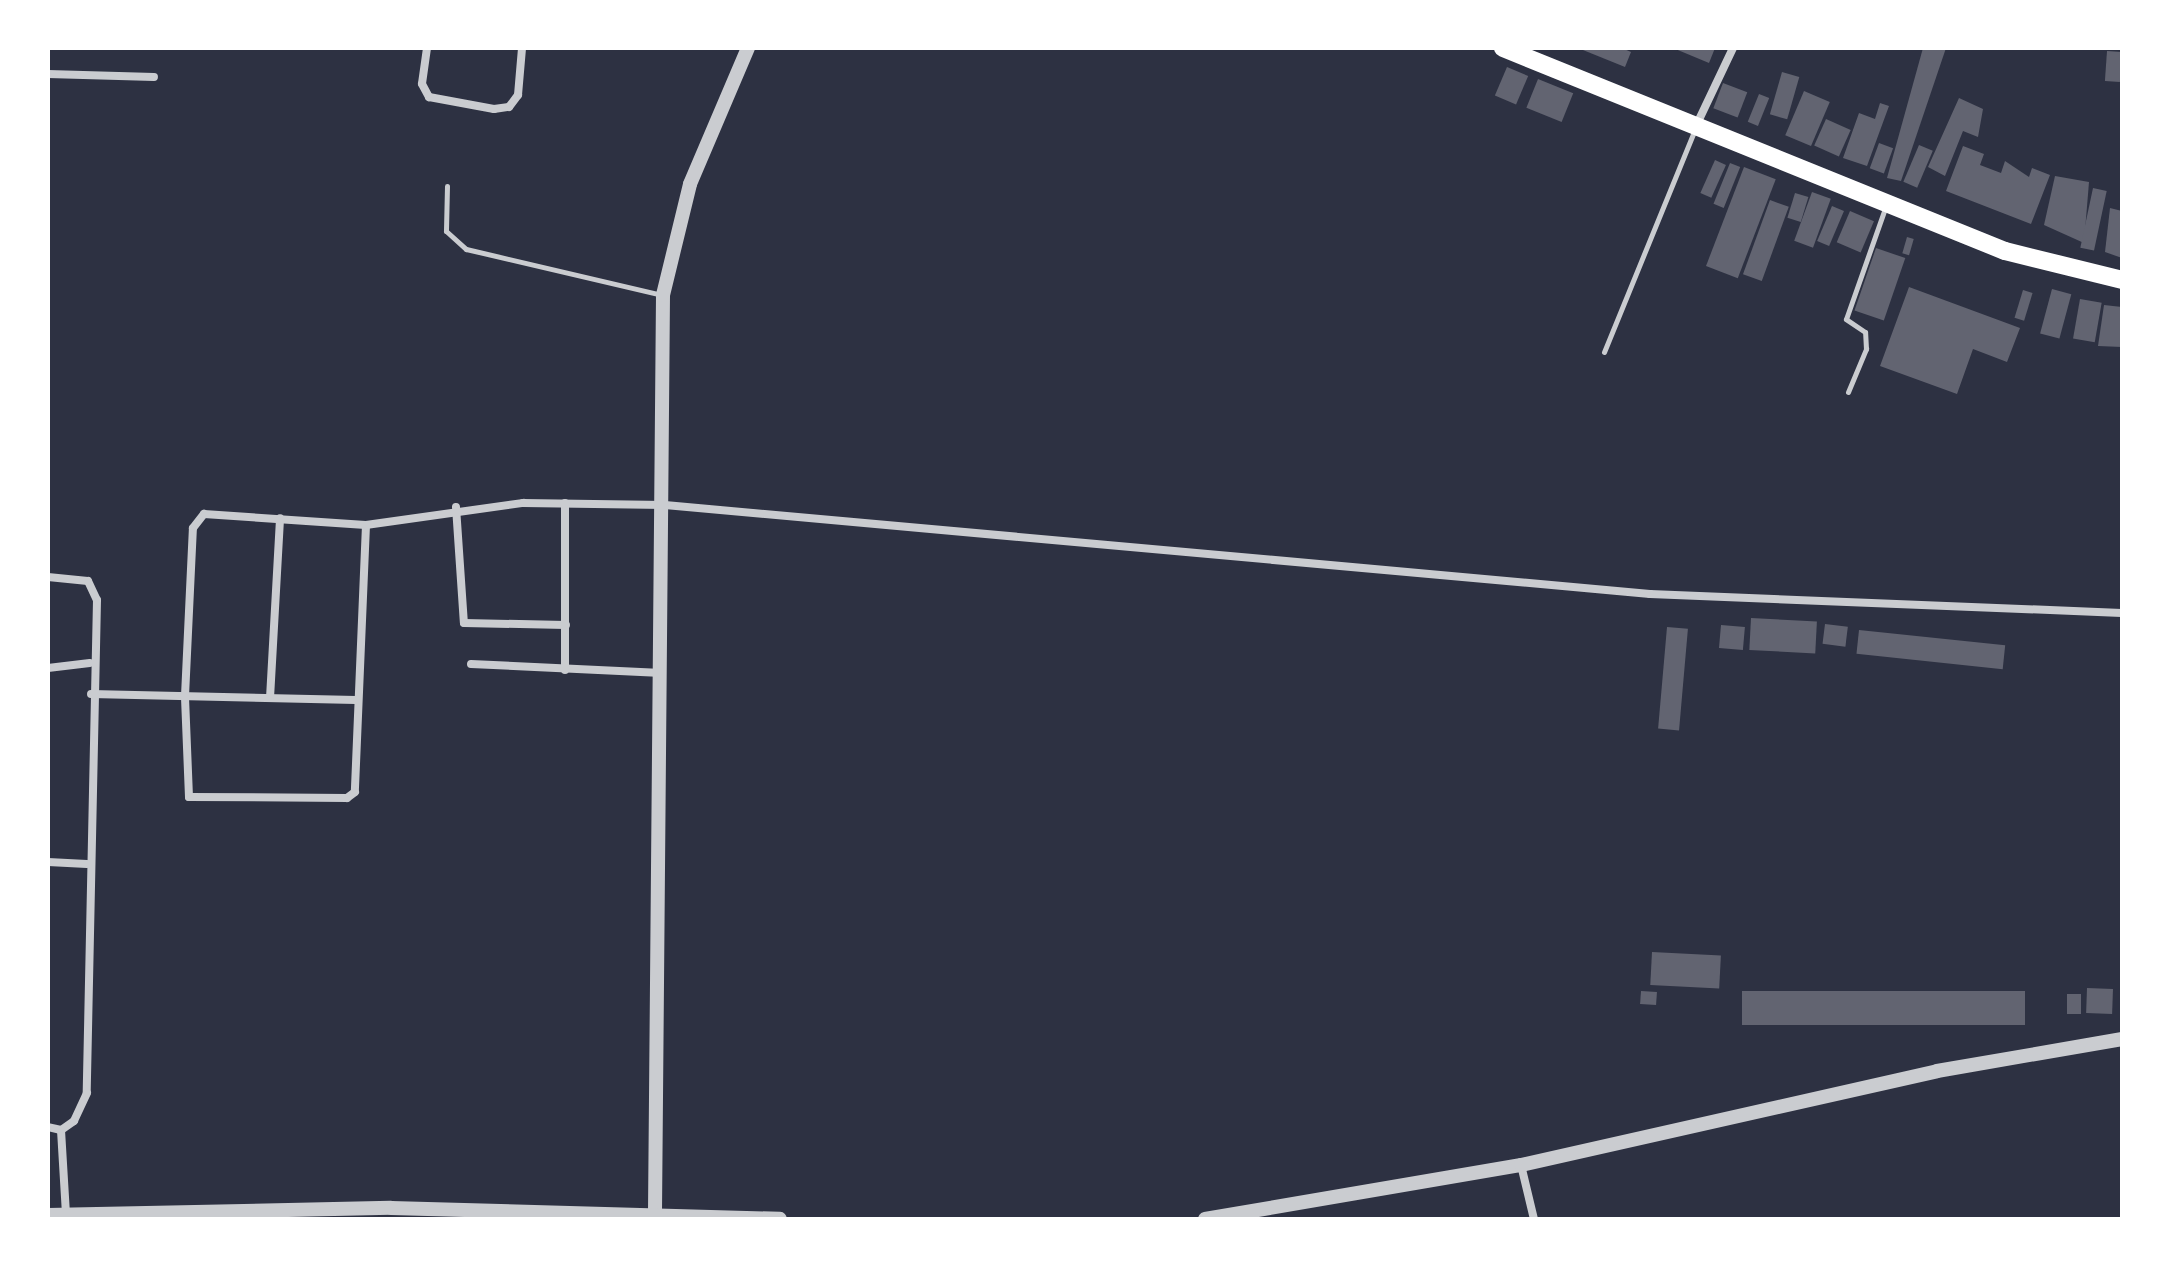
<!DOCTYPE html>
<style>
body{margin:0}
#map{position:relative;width:2170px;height:1267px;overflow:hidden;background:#2d3142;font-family:"PT Sans",sans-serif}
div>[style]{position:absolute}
.building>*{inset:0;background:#626471;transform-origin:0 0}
.service>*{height:5px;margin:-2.5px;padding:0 2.5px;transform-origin:2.5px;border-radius:2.5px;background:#caccd0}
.minor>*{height:8px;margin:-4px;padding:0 4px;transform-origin:4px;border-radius:4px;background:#caccd0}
.tertiary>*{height:14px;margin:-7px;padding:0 7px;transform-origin:7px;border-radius:7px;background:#caccd0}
.trunk>*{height:18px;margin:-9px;padding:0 9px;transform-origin:9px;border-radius:9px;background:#fff}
span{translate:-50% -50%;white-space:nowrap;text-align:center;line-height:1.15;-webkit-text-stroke:6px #fff;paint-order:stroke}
.frame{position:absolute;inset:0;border:50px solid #fff;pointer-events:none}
</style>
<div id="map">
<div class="building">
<i style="clip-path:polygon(1578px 48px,1622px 48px,1631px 52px,1625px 67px)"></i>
<i style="clip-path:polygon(1673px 48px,1715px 48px,1709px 63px)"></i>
<i style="clip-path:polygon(1923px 48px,1946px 48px,1901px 181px,1887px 178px)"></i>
<i style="left:2107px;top:51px;width:15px;height:30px;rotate:4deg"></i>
<i style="left:1507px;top:67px;width:23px;height:31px;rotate:23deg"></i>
<i style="left:1782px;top:72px;width:18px;height:44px;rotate:16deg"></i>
<i style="left:1538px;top:79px;width:38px;height:31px;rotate:22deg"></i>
<i style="left:1723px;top:83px;width:26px;height:27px;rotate:21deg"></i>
<i style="left:1804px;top:91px;width:28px;height:48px;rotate:23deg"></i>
<i style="left:1759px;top:94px;width:11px;height:30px;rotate:22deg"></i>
<i style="clip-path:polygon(1959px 98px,1983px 109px,1978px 137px,1963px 131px,1945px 176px,1928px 167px)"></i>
<i style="clip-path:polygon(1880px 103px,1889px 106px,1867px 166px,1843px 158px,1859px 113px,1875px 119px)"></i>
<i style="left:1826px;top:119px;width:27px;height:29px;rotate:24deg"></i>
<i style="left:1879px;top:143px;width:15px;height:27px;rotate:20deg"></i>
<i style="left:1919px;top:145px;width:15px;height:40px;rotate:23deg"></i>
<i style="clip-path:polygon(1963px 146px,1984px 154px,1980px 165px,2001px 173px,2005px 161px,2029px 177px,2032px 168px,2050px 175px,2031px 224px,1946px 191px)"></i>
<i style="left:1715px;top:160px;width:12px;height:36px;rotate:24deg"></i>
<i style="left:1730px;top:163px;width:11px;height:44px;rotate:22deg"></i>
<i style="left:1744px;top:167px;width:34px;height:106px;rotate:21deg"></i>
<i style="clip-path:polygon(2055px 176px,2089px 182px,2084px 243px,2044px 225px)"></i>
<i style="left:2093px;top:188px;width:14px;height:61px;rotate:12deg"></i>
<i style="left:1812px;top:192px;width:20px;height:52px;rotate:20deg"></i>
<i style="left:1795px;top:193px;width:14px;height:26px;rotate:17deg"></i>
<i style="left:1770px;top:200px;width:20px;height:79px;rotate:20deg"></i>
<i style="left:1832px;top:206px;width:13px;height:38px;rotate:23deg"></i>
<i style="clip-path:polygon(2110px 208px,2122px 211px,2122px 258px,2105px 252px)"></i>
<i style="left:1850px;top:211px;width:26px;height:34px;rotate:23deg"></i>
<i style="left:1907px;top:237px;width:7px;height:17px;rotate:16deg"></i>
<i style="left:1876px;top:248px;width:31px;height:66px;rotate:19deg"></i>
<i style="clip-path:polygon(1909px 287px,2020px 328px,2007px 362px,1973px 349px,1957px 394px,1880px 366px)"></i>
<i style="left:2052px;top:289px;width:20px;height:46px;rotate:15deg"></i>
<i style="left:2023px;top:290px;width:10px;height:29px;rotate:17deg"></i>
<i style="left:2080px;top:299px;width:22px;height:40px;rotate:10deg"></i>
<i style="clip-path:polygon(2104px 305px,2122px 307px,2122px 347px,2098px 346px)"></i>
<i style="left:1751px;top:618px;width:66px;height:32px;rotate:3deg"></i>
<i style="left:1825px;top:624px;width:23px;height:20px;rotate:7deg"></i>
<i style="left:1721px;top:625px;width:24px;height:23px;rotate:5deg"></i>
<i style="left:1667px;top:627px;width:21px;height:102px;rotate:5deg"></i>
<i style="left:1859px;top:630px;width:147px;height:24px;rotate:6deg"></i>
<i style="left:1652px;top:952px;width:69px;height:33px;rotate:3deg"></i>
<i style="left:2087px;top:988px;width:26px;height:25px;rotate:2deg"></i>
<i style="left:1641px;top:991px;width:16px;height:13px;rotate:4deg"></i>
<i style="left:2025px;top:991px;width:34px;height:283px;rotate:90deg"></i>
<i style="left:2067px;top:994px;width:14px;height:20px"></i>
</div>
<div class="service">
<i style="left:447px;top:186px;width:45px;rotate:91.3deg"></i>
<i style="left:446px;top:231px;width:27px;rotate:42deg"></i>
<i style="left:466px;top:249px;width:201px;rotate:13.2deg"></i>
<i style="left:1604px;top:352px;width:239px;rotate:-67.8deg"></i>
<i style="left:1848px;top:392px;width:47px;rotate:-67.3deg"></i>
<i style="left:1866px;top:349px;width:17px;rotate:-93deg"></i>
<i style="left:1865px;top:332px;width:23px;rotate:-146deg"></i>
<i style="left:1846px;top:319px;width:118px;rotate:-70.6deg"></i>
<i style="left:2122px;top:956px;width:35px;rotate:90deg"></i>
</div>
<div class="minor">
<i style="left:427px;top:48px;width:36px;rotate:98deg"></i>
<i style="left:422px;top:84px;width:15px;rotate:62deg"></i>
<i style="left:429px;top:97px;width:66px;rotate:10.5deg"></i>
<i style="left:494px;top:109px;width:15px;rotate:-8deg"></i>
<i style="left:509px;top:107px;width:15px;rotate:-53deg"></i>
<i style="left:518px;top:95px;width:47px;rotate:-85.1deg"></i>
<i style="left:48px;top:74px;width:106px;rotate:1.6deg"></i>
<i style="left:1696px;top:126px;width:86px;rotate:-64.6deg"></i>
<i style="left:565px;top:503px;width:167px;rotate:90deg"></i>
<i style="left:456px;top:507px;width:116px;rotate:86.1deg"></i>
<i style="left:464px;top:623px;width:102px;rotate:1.1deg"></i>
<i style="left:366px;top:525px;width:267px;rotate:92.4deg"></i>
<i style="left:355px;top:792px;width:10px;rotate:143deg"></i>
<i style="left:347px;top:798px;width:158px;rotate:-179.6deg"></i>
<i style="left:189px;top:797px;width:101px;rotate:-92.3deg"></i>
<i style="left:185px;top:696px;width:168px;rotate:-87.3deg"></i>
<i style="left:193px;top:528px;width:18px;rotate:-52deg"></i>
<i style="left:204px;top:514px;width:162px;rotate:3.9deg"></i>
<i style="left:366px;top:525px;width:159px;rotate:-8deg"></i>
<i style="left:523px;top:503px;width:142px;rotate:0.8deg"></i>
<i style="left:665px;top:505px;width:989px;rotate:5.16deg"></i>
<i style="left:1650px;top:594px;width:472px;rotate:2.3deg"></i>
<i style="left:48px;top:577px;width:40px;rotate:5.7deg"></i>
<i style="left:88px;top:581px;width:21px;rotate:65deg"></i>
<i style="left:97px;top:600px;width:493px;rotate:91.2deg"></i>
<i style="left:87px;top:1093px;width:31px;rotate:115deg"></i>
<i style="left:74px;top:1121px;width:16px;rotate:145deg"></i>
<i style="left:61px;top:1130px;width:13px;rotate:-167deg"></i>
<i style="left:471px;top:664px;width:191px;rotate:2.7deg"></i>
<i style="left:48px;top:668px;width:42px;rotate:-6.8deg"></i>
<i style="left:91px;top:694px;width:265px;rotate:1.3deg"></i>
<i style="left:270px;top:698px;width:180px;rotate:-86.8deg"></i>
<i style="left:48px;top:862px;width:39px;rotate:3deg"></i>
<i style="left:61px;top:1130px;width:85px;rotate:86.6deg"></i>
<i style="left:1521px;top:1165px;width:56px;rotate:76.5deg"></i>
</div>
<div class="tertiary">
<i style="left:655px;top:1212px;width:917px;rotate:-89.5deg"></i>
<i style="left:663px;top:295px;width:114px;rotate:-76.3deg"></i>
<i style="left:690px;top:184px;width:148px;rotate:-66.9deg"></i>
<i style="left:48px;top:1215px;width:343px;rotate:-1.2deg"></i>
<i style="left:391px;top:1208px;width:389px;rotate:1.6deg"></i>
<i style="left:1205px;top:1219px;width:321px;rotate:-9.7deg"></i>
<i style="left:1521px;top:1165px;width:426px;rotate:-12.7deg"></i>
<i style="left:1937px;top:1071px;width:188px;rotate:-9.8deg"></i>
</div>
<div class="trunk">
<i style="left:1503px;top:48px;width:541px;rotate:22.02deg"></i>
<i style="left:2005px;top:251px;width:121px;rotate:13.9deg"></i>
</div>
<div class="frame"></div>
</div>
